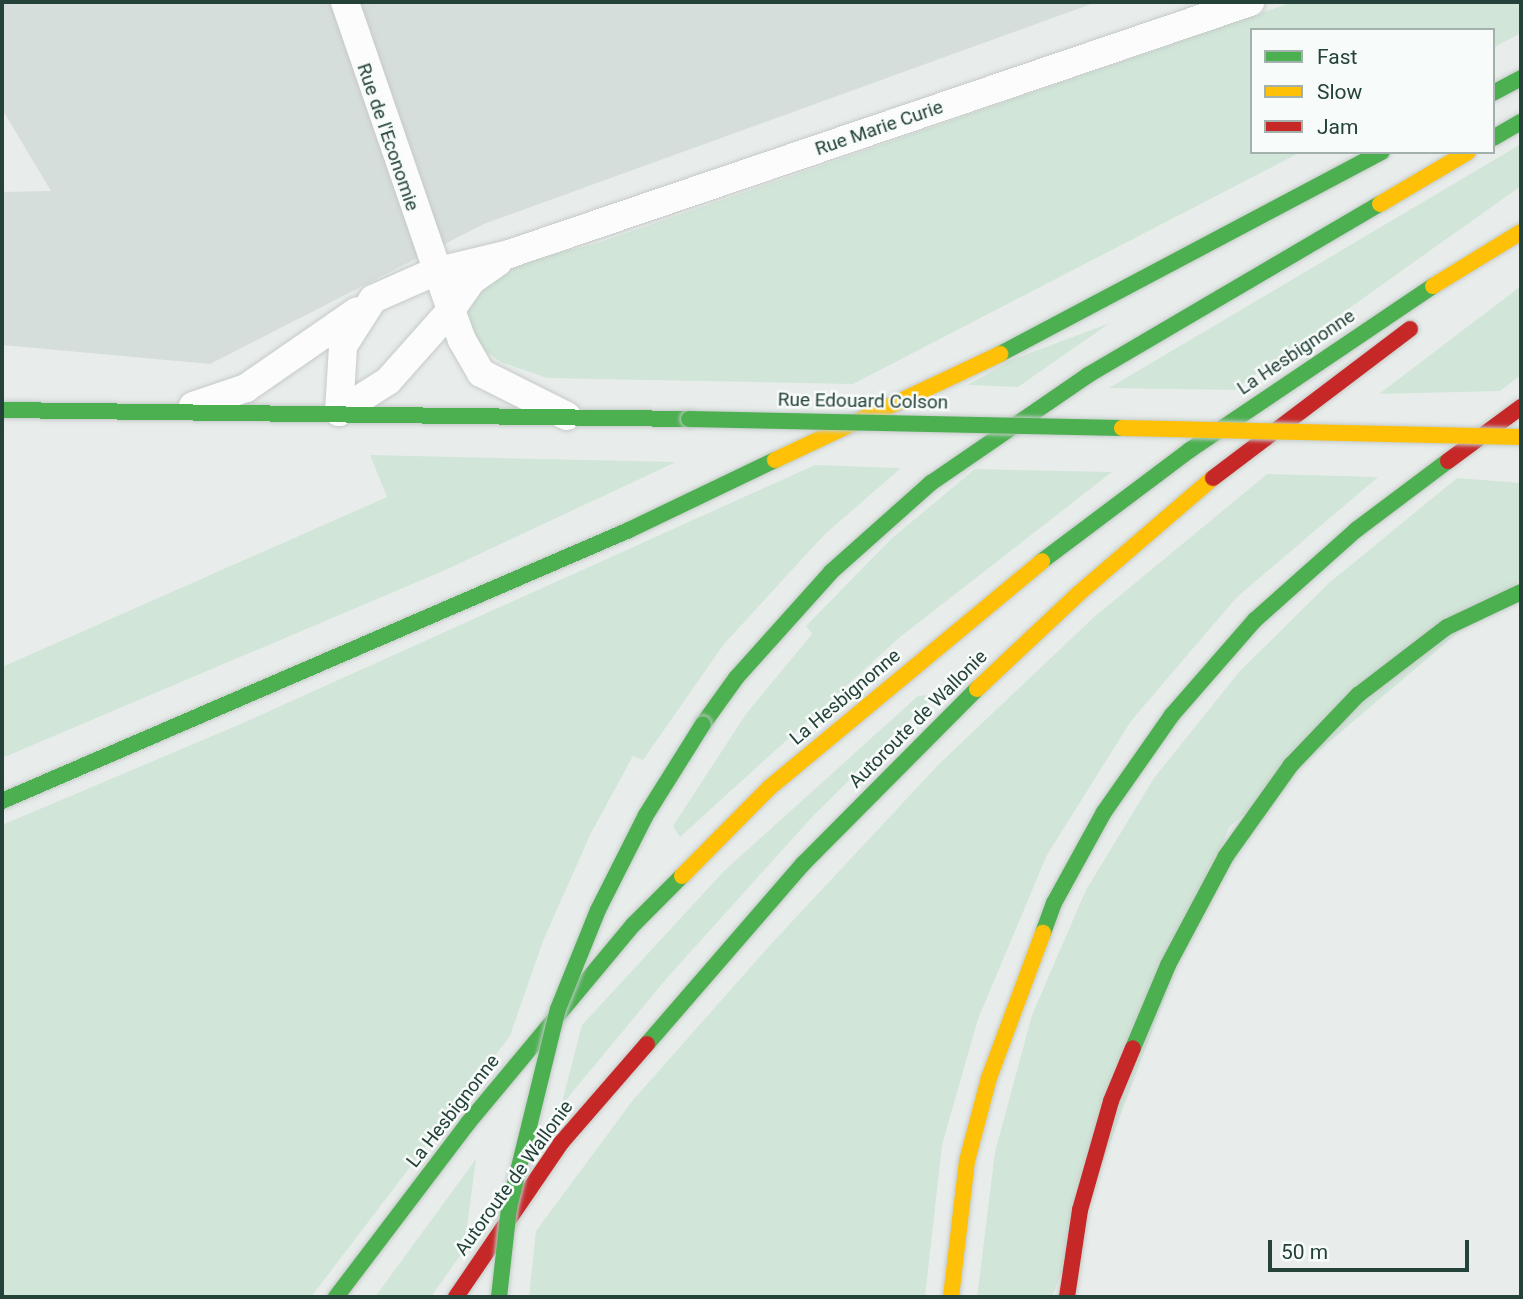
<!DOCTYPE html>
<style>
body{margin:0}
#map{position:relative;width:1523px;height:1299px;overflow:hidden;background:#e8edeb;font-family:Roboto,sans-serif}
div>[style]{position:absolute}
.built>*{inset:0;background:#d6dedb}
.green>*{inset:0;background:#d1e6d8}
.roads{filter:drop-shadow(0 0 2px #c5cac8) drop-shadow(0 0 2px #c5cac8)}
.street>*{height:28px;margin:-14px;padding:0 14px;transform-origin:14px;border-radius:14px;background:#fcfcfc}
.fast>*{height:16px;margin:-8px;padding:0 8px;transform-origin:8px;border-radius:8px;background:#4caf50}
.slow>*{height:16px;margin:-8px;padding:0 8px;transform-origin:8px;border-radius:8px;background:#ffc107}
.jam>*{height:16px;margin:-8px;padding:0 8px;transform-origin:8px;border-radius:8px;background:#c62828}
.bridges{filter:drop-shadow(0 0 2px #c3ccc9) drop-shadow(0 0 2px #c3ccc9)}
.fast-bridge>*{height:16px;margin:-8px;padding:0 8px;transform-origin:8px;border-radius:8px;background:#4caf50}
.slow-bridge>*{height:16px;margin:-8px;padding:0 8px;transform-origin:8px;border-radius:8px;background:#ffc107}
span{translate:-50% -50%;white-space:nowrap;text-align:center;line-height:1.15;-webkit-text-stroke:5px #f7fbf9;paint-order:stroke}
.street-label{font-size:19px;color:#24423a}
.frame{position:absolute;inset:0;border:4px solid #24423a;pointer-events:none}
.legend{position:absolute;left:1250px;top:28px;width:245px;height:126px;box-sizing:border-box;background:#f7fbf9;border:2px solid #a3b1ad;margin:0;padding:9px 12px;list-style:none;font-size:21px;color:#24423a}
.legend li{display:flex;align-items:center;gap:14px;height:35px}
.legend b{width:35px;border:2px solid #a3b1ad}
.scale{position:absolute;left:1268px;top:1240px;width:201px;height:32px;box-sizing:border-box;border:4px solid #24423a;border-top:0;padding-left:9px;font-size:21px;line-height:24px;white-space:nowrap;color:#24423a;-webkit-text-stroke:5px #f7fbf9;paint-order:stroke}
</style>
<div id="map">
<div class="built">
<i style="clip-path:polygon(2px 2px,1097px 2px,484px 224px,210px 364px,2px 345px,2px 192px,51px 191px,2px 109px)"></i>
</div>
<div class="green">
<i style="clip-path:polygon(1293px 2px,1521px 2px,1521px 33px,1493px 48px,1493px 30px,1252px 30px,1252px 152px,1301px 152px,853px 384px,547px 378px,501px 362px,479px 347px,468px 324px,467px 299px,499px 268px,598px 243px)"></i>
<i style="clip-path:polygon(1521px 144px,1521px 186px,1234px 390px,1109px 388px)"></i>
<i style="clip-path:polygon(1521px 286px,1521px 375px,1500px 391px,1379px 394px)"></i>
<i style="clip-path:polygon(1110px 323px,1018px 387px,968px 385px,1011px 360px)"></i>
<i style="clip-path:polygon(370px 455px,676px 462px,443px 571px,2px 758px,2px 667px,387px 497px)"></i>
<i style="clip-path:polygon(815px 465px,901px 468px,824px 535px,724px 644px,643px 760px,633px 756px,591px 833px,543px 941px,510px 1036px,311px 1297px,2px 1297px,2px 825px,243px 723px)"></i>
<i style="clip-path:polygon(975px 469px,1112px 472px,900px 637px,680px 837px,673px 826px,746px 714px,812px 634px,806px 626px,892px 538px)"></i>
<i style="clip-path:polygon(1267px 474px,1378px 477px,1237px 597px,1131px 721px,1047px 855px,978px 1019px,942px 1145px,925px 1297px,529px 1297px,536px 1231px,633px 1100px,772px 943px,940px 763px,1093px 618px)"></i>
<i style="clip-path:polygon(1457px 478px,1521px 483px,1521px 579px,1229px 827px,1052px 1297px,977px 1297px,995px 1152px,1032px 1015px,1086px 890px,1154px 778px,1239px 672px,1329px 583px)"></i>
<i style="clip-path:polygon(936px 694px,813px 816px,667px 978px,561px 1106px,582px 1025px,725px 870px,918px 696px)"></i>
<i style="clip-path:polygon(476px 1159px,464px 1250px,431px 1297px,375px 1297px)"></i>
</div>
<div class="roads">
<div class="street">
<i style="left:498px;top:262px;width:32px;rotate:145deg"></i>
<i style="left:472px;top:280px;width:37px;rotate:125deg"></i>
<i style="left:451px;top:310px;width:32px;rotate:70deg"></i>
<i style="left:462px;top:340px;width:38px;rotate:60deg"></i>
<i style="left:481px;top:373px;width:96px;rotate:26.6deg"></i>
<i style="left:193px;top:406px;width:56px;rotate:-18.8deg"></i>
<i style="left:246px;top:388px;width:135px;rotate:-34.7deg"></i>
<i style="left:339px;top:412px;width:66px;rotate:-86.5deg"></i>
<i style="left:343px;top:346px;width:56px;rotate:-57.4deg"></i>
<i style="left:373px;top:299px;width:67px;rotate:-23.9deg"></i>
<i style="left:434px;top:272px;width:77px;rotate:-13.5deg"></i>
<i style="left:509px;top:254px;width:783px;rotate:-18.78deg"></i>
<i style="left:339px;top:412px;width:58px;rotate:-32.3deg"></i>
<i style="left:388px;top:381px;width:95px;rotate:-48.4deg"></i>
<i style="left:451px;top:310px;width:326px;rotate:-109deg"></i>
</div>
<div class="fast">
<i style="left:1493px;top:93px;width:32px;rotate:-28deg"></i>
<i style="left:1493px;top:138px;width:32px;rotate:-30deg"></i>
<i style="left:1000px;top:354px;width:432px;rotate:-27.9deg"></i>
<i style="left:2px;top:410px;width:687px;rotate:0.75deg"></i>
<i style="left:1042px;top:561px;width:185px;rotate:-36.9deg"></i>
<i style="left:1190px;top:450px;width:293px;rotate:-34deg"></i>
<i style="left:703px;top:724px;width:57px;rotate:-54.3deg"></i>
<i style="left:736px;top:678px;width:142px;rotate:-48.1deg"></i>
<i style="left:831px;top:572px;width:134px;rotate:-41.7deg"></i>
<i style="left:931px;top:483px;width:191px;rotate:-34.5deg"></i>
<i style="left:1088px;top:375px;width:338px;rotate:-30.4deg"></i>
<i style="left:2px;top:801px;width:683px;rotate:-23.37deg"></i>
<i style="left:629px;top:530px;width:162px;rotate:-25.6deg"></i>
<i style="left:1043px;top:933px;width:32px;rotate:-70deg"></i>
<i style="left:1054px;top:903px;width:104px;rotate:-61.2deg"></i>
<i style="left:1104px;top:812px;width:118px;rotate:-55deg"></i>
<i style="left:1172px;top:715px;width:126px;rotate:-48.9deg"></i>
<i style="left:1255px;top:620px;width:135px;rotate:-41.7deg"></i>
<i style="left:1356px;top:530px;width:115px;rotate:-36.9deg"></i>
<i style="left:647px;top:1044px;width:238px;rotate:-49.1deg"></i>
<i style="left:803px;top:864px;width:247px;rotate:-45.2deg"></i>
<i style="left:1133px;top:1048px;width:90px;rotate:-67.1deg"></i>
<i style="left:1168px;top:965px;width:123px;rotate:-62deg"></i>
<i style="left:1226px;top:856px;width:112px;rotate:-54.5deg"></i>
<i style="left:1291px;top:765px;width:97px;rotate:-46.3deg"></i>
<i style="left:1358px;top:695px;width:112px;rotate:-37.4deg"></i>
<i style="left:1447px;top:627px;width:82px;rotate:-25.3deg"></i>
<i style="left:336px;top:1297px;width:218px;rotate:-52.8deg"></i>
<i style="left:468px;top:1123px;width:258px;rotate:-50.2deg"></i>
<i style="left:633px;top:925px;width:69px;rotate:-45deg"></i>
</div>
<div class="slow">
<i style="left:1380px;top:204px;width:102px;rotate:-30.6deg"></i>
<i style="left:1433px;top:286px;width:103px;rotate:-31.5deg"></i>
<i style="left:775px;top:460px;width:249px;rotate:-25.2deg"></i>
<i style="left:977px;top:689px;width:139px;rotate:-43.2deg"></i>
<i style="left:1078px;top:594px;width:178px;rotate:-40.7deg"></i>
<i style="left:682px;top:876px;width:124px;rotate:-45.3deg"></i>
<i style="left:769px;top:788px;width:355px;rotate:-39.7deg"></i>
<i style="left:951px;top:1297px;width:137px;rotate:-83.3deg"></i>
<i style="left:967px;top:1161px;width:86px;rotate:-75.2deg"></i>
<i style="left:989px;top:1078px;width:155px;rotate:-69.6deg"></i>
</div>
<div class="jam">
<i style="left:1448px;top:461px;width:91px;rotate:-36.5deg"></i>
<i style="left:1213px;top:478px;width:247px;rotate:-37.1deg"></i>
<i style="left:456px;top:1297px;width:186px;rotate:-55.7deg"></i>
<i style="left:561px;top:1143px;width:131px;rotate:-49deg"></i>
<i style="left:1067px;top:1297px;width:88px;rotate:-81.5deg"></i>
<i style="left:1080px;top:1210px;width:113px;rotate:-74.1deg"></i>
<i style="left:1111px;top:1101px;width:57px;rotate:-67.5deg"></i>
</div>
</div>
<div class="bridges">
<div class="fast-bridge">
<i style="left:689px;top:419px;width:433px;rotate:1.2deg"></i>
<i style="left:499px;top:1297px;width:90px;rotate:-83.6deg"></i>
<i style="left:509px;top:1208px;width:205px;rotate:-76.2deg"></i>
<i style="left:558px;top:1009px;width:107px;rotate:-68deg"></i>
<i style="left:598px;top:910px;width:106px;rotate:-63.2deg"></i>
<i style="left:646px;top:815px;width:107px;rotate:-57.9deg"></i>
</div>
<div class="slow-bridge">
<i style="left:1122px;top:428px;width:399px;rotate:1.3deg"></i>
</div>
</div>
<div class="street-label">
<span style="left:879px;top:128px;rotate:-19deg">Rue Marie Curie</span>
<span style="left:388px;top:137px;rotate:71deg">Rue de l'Economie</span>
<span style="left:1296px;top:352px;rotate:-34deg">La Hesbignonne</span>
<span style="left:863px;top:401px;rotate:1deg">Rue Edouard Colson</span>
<span style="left:845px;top:697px;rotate:-40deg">La Hesbignonne</span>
<span style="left:918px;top:719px;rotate:-45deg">Autoroute de Wallonie</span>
<span style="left:453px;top:1111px;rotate:-52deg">La Hesbignonne</span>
<span style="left:514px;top:1178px;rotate:-54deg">Autoroute de Wallonie</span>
</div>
<div class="frame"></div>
<ul class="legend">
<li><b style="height:9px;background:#4caf50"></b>Fast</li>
<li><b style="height:9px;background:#ffc107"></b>Slow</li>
<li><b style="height:9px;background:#c62828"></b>Jam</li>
</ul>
<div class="scale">50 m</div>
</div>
